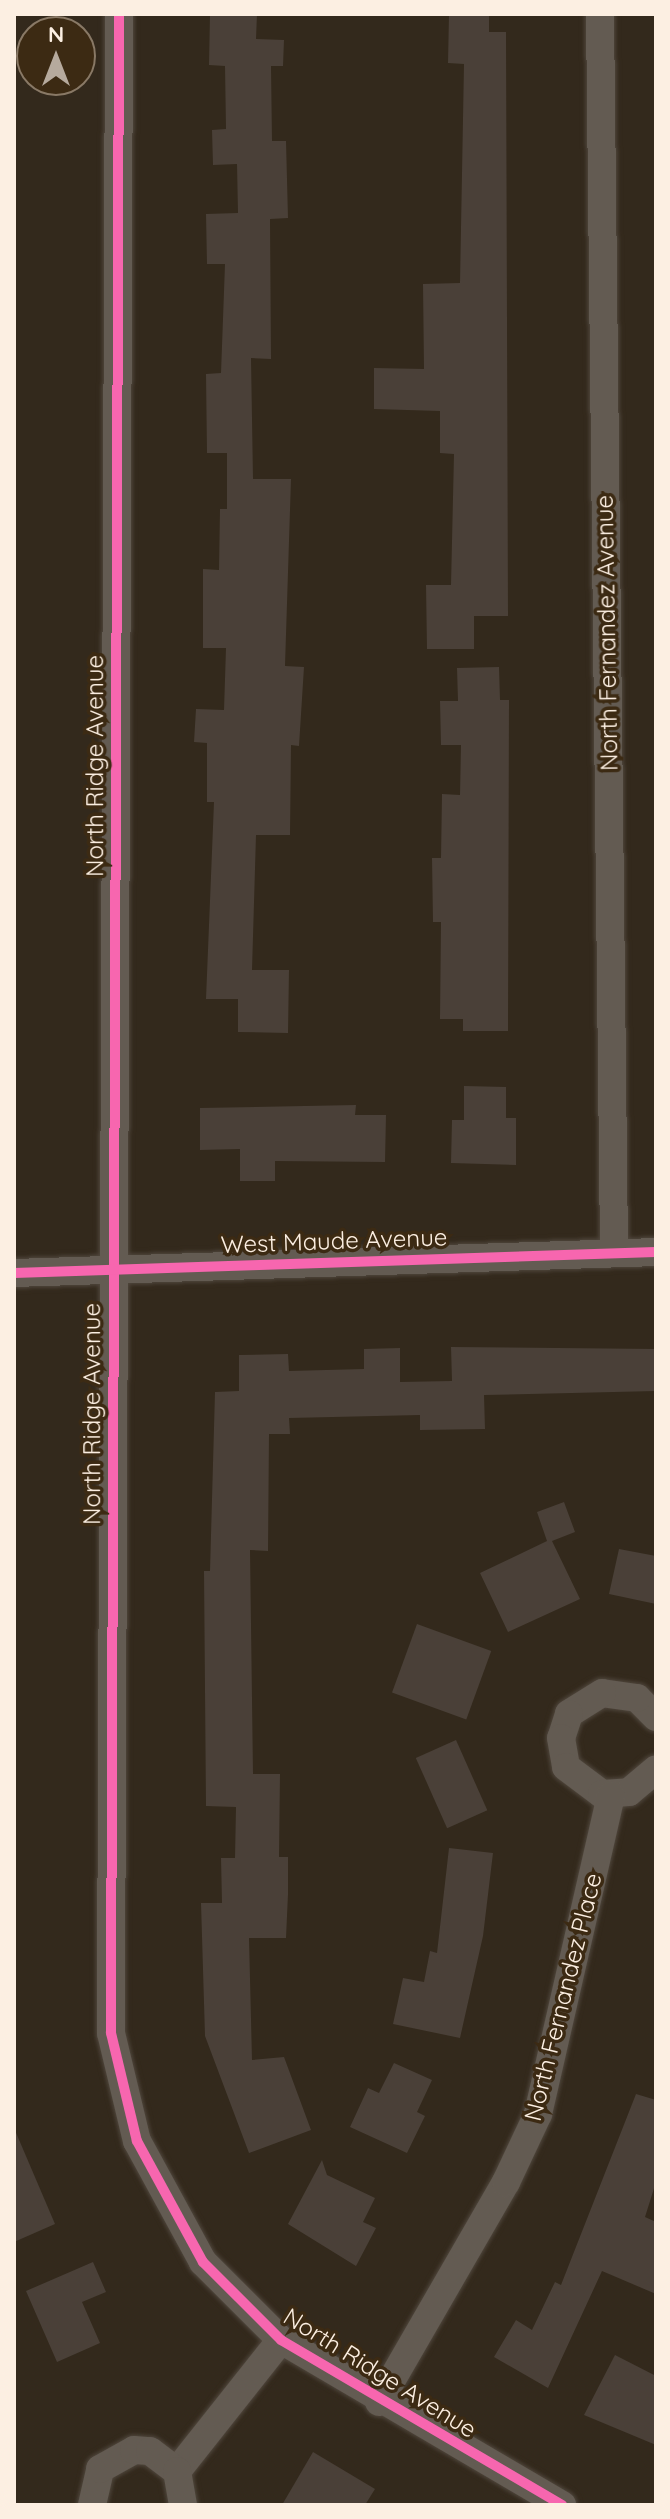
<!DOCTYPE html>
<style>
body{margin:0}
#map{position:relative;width:670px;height:2519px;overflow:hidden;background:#33291c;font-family:Quicksand,sans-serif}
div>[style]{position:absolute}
.building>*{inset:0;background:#4a4038;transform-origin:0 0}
.roads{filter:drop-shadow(0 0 2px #4f463c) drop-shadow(0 0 2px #4f463c)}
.street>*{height:28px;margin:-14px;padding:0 14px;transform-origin:14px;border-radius:14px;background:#635b52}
.cycleway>*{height:10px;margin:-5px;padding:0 5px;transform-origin:5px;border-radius:5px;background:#f766af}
span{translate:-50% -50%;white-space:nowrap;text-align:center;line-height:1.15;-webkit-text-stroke:7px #3c2a13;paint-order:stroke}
.street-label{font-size:24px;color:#fcefe2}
.frame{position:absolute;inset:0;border:16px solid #fcefe2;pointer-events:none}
.north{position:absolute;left:16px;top:16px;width:80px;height:80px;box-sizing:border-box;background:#3c2a13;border:2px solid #897966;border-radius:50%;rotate:0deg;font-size:22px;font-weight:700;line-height:32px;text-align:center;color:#fcefe2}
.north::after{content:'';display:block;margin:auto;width:28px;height:36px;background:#b6aa9d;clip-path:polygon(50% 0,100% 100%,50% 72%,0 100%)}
</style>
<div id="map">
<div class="building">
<i style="clip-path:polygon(210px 14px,257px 14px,256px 39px,284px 40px,283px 66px,271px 66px,272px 141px,286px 141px,288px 218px,270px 219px,271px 359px,251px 358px,253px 479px,291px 479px,285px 666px,304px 667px,299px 746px,291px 745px,290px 835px,256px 835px,252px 970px,289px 970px,288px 1033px,238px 1032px,238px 999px,206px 999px,214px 802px,207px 802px,207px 743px,194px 742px,196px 709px,224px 710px,226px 648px,203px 648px,203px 569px,219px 570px,220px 509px,227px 509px,227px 453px,207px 453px,206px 374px,221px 373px,225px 264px,207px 264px,206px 214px,238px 213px,237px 164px,213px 165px,212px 130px,226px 129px,225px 66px,209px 65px)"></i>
<i style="clip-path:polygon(449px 14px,489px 14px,489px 32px,506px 32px,508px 616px,474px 616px,474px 649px,427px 649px,426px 585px,451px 585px,454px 454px,440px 453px,440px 411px,374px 409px,374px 368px,424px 369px,423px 284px,460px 283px,464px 64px,448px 63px)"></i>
<i style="clip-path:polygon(499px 667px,500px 700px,509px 700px,508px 1031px,463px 1031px,463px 1019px,440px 1019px,441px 922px,433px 922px,432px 858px,441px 858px,442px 794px,460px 795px,461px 745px,441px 745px,440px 701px,458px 701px,457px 668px)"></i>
<i style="clip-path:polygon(464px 1086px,506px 1087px,506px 1118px,516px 1118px,516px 1165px,451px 1163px,452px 1120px,464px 1120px)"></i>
<i style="clip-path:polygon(356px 1105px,355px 1115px,386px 1115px,385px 1162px,275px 1161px,275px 1181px,240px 1181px,240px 1149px,200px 1150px,200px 1108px)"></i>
<i style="clip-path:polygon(451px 1347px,656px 1349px,656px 1391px,484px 1395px,485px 1429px,420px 1430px,420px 1415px,289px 1418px,290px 1434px,269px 1434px,268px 1551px,250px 1550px,253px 1774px,280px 1774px,279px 1857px,288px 1857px,288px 1894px,286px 1938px,249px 1938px,252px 2060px,284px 2057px,311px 2130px,249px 2153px,205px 2036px,201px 1903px,222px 1903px,221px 1858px,235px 1858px,236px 1807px,206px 1806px,204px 1571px,210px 1571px,215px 1392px,239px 1391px,239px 1355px,288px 1354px,289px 1371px,364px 1369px,364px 1349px,400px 1348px,400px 1382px,452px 1381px)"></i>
<i style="clip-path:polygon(564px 1502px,575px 1532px,552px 1541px,580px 1599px,508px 1632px,480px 1573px,547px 1541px,537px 1512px)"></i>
<i style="clip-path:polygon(619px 1549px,656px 1556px,656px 1604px,609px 1594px)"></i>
<i style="left:417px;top:1624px;width:79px;height:73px;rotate:20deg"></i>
<i style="left:456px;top:1740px;width:77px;height:44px;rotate:66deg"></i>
<i style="clip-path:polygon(449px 1848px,493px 1853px,483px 1936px,460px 2038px,393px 2024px,403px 1978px,424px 1982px,430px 1951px,437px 1953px)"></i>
<i style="clip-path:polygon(394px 2063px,432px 2080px,417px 2112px,425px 2116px,407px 2153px,350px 2127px,368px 2088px,379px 2093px)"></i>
<i style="clip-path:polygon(636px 2094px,656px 2100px,656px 2182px,645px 2217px,656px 2222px,656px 2294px,602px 2271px,548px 2388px,494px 2357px,516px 2320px,532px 2330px,555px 2282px,561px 2285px)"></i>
<i style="clip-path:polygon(14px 2128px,55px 2224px,14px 2242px)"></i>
<i style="clip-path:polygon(322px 2160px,327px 2175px,375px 2198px,363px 2222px,376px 2228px,356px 2266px,288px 2224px)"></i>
<i style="clip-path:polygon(93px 2262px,106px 2292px,82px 2302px,100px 2343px,57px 2362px,26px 2291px)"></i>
<i style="clip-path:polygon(615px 2355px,656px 2376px,656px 2445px,584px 2415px)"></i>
<i style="clip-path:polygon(313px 2452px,375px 2489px,365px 2505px,282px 2505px)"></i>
</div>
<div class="roads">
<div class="street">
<i style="left:119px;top:14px;width:2019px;rotate:90.23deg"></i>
<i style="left:111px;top:2033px;width:111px;rotate:76.5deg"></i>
<i style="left:137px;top:2141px;width:138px;rotate:61.4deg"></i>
<i style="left:203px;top:2262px;width:110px;rotate:45deg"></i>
<i style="left:281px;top:2340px;width:326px;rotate:30.4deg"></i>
<i style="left:600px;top:14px;width:1238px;rotate:89.35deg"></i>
<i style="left:14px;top:1273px;width:642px;rotate:-1.87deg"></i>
<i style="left:656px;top:1717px;width:27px;rotate:-135deg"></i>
<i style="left:637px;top:1698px;width:35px;rotate:-172deg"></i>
<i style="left:602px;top:1693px;width:39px;rotate:148deg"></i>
<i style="left:569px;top:1714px;width:25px;rotate:108deg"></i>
<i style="left:561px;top:1738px;width:29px;rotate:80deg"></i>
<i style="left:566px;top:1767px;width:45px;rotate:36.9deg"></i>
<i style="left:602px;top:1794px;width:27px;rotate:-4deg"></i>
<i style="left:629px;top:1792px;width:35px;rotate:-40deg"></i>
<i style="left:379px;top:2402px;width:254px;rotate:-60deg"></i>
<i style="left:506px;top:2182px;width:75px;rotate:-64.8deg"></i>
<i style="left:538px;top:2114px;width:327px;rotate:-77.1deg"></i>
<i style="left:177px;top:2471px;width:167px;rotate:-51.6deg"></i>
<i style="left:92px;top:2505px;width:37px;rotate:-77deg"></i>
<i style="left:100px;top:2469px;width:39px;rotate:-29deg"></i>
<i style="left:134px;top:2450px;width:16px;rotate:4deg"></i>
<i style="left:150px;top:2451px;width:34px;rotate:37deg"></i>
<i style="left:177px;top:2471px;width:35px;rotate:80deg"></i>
</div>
</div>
<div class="cycleway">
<i style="left:119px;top:14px;width:2019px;rotate:90.23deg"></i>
<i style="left:111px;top:2033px;width:111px;rotate:76.5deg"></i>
<i style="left:137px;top:2141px;width:138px;rotate:61.4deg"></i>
<i style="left:203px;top:2262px;width:110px;rotate:45deg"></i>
<i style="left:281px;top:2340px;width:326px;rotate:30.4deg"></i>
<i style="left:14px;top:1273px;width:642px;rotate:-1.87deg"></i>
</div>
<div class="street-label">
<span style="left:607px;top:633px;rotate:-91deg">North Fernandez Avenue</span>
<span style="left:95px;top:766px;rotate:-90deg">North Ridge Avenue</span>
<span style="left:334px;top:1241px;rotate:-2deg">West Maude Avenue</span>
<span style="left:92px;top:1414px;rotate:-90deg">North Ridge Avenue</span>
<span style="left:563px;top:1997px;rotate:-76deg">North Fernandez Place</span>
<span style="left:380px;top:2373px;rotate:32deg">North Ridge Avenue</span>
</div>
<div class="frame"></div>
<div class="north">N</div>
</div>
